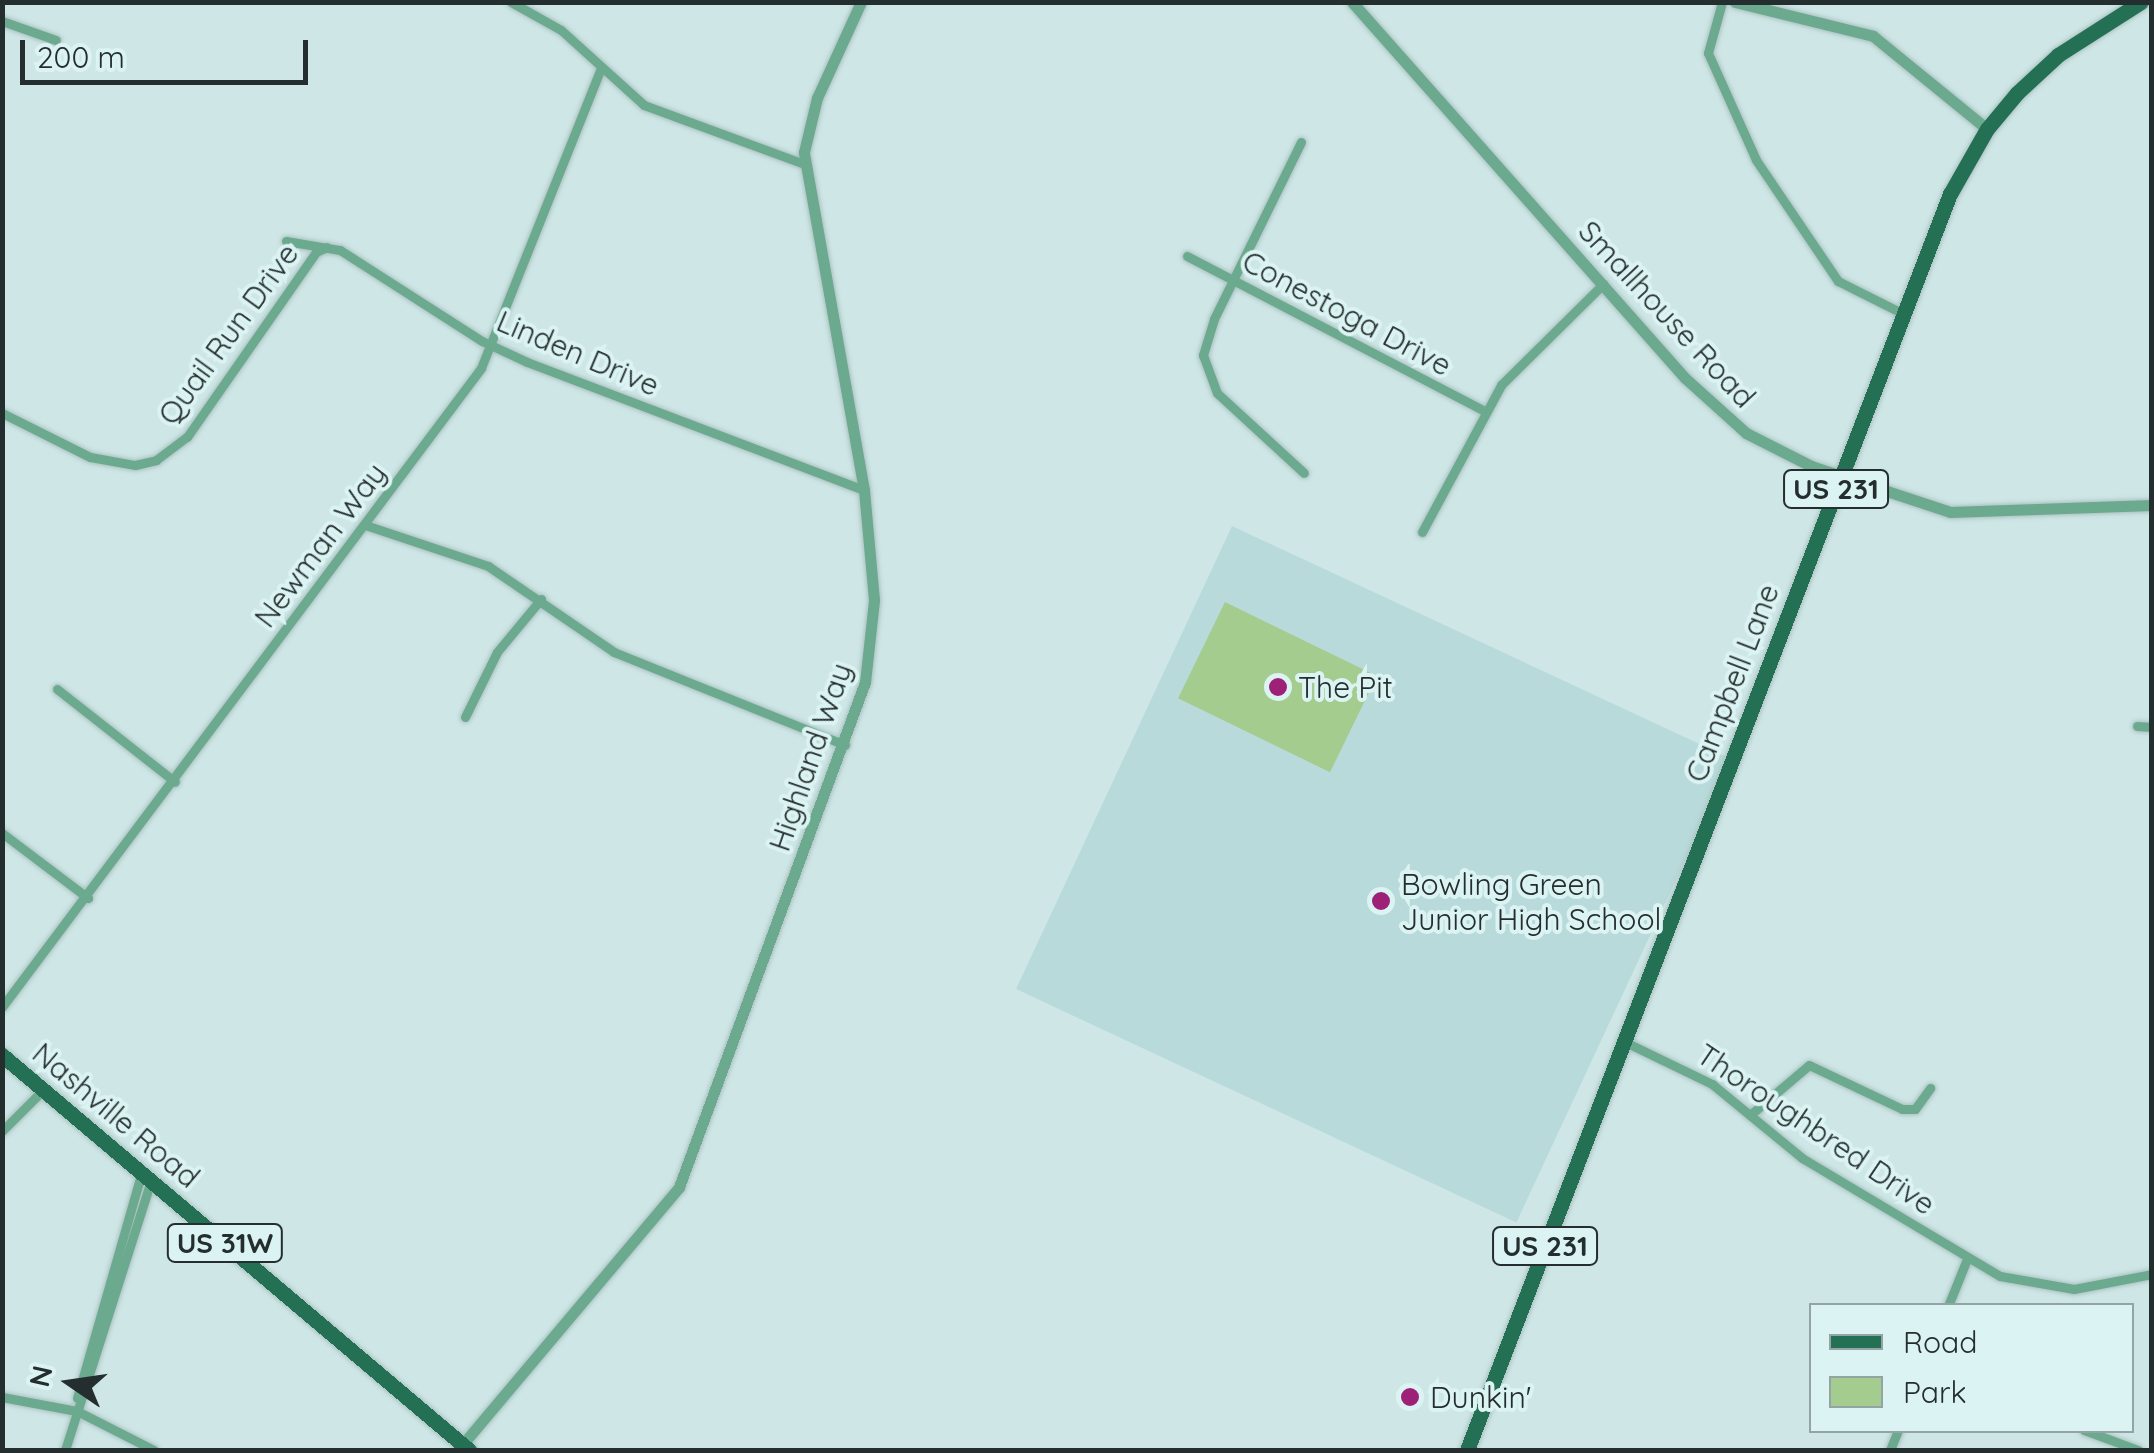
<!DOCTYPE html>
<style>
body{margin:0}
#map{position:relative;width:2154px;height:1453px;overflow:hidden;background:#cee7e6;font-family:Quicksand,sans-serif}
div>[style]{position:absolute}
.built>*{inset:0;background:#b9dada;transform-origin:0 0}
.green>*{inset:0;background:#a3cc8e;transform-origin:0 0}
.roads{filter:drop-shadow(0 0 2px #acc2c1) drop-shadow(0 0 2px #acc2c1)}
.minor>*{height:9px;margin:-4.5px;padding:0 4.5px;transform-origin:4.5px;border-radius:4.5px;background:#6baa8f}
.tertiary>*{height:11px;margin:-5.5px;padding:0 5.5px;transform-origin:5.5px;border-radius:5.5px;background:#6baa8f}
.primary>*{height:15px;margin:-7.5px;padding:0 7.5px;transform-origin:7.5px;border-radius:7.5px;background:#237054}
.dots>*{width:28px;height:28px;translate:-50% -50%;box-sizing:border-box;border:5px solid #dbf4f3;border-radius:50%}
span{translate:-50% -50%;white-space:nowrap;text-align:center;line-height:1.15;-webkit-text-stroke:8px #dbf4f3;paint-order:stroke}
.shield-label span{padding:2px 8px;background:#dbf4f3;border:2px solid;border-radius:8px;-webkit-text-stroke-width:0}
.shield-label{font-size:28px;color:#252e2e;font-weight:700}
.street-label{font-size:30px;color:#252e2e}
.poi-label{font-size:30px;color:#252e2e}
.left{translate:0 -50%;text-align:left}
.frame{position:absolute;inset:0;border:5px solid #252e2e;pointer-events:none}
.legend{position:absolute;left:1809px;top:1303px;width:325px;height:130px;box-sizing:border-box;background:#dbf4f3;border:2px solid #92a5a4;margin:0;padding:12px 18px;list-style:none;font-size:30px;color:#252e2e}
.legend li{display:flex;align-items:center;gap:20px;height:50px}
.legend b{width:50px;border:2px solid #92a5a4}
.north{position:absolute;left:20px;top:1333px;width:100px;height:100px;-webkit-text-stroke:8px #dbf4f3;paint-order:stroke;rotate:283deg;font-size:28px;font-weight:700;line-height:40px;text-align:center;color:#252e2e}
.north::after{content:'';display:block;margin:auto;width:35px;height:45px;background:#252e2e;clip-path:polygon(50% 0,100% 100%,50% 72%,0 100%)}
.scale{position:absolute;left:20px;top:40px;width:288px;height:45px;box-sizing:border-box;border:5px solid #252e2e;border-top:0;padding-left:12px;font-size:30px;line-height:35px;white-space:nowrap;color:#252e2e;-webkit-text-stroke:8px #dbf4f3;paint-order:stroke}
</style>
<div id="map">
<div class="built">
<i style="left:1232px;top:526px;width:552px;height:511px;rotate:25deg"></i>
</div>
<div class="green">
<i style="left:1225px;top:602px;width:169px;height:107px;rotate:26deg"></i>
</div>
<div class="roads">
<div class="minor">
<i style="left:511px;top:2px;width:57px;rotate:29.2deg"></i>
<i style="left:561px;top:30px;width:112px;rotate:42.1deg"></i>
<i style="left:644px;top:105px;width:171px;rotate:20.2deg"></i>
<i style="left:1722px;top:2px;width:53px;rotate:105.4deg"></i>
<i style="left:1708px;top:53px;width:117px;rotate:65.8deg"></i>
<i style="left:1756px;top:160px;width:146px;rotate:55.9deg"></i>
<i style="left:1838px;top:281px;width:74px;rotate:26.6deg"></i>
<i style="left:2px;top:21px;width:57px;rotate:19.4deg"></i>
<i style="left:1301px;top:142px;width:197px;rotate:116.2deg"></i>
<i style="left:1214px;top:319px;width:38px;rotate:107deg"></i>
<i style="left:1203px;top:355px;width:40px;rotate:69.8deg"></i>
<i style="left:1217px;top:393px;width:118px;rotate:42.6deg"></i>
<i style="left:286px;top:241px;width:55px;rotate:9.5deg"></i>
<i style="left:340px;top:250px;width:169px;rotate:32.7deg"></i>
<i style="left:482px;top:341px;width:50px;rotate:25deg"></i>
<i style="left:527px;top:362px;width:360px;rotate:20.8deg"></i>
<i style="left:1187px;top:256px;width:336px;rotate:27.5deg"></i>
<i style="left:2px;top:413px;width:98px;rotate:26.6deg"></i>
<i style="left:90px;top:457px;width:46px;rotate:10.1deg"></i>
<i style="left:135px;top:465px;width:22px;rotate:-13deg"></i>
<i style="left:156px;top:460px;width:39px;rotate:-37deg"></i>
<i style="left:187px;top:437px;width:226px;rotate:-55.1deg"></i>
<i style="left:316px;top:252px;width:12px;rotate:-24deg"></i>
<i style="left:365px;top:525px;width:130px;rotate:18.4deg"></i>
<i style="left:488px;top:566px;width:153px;rotate:34.3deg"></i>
<i style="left:614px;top:652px;width:249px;rotate:21.9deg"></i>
<i style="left:1422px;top:532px;width:167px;rotate:-61.7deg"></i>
<i style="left:1501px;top:385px;width:144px;rotate:-44.7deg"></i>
<i style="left:57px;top:689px;width:150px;rotate:38.2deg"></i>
<i style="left:465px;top:717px;width:72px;rotate:-63.8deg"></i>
<i style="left:497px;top:652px;width:69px;rotate:-50.3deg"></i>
<i style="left:2137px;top:726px;width:15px;rotate:4deg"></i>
<i style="left:2px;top:833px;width:108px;rotate:37.1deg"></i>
<i style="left:2px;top:1007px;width:799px;rotate:-53.14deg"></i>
<i style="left:481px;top:368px;width:321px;rotate:-68.2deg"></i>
<i style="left:1623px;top:1041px;width:99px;rotate:25.8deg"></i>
<i style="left:1712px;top:1084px;width:117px;rotate:39.4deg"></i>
<i style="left:1802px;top:1158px;width:230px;rotate:30.8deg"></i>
<i style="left:2000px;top:1276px;width:75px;rotate:10deg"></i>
<i style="left:2074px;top:1289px;width:79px;rotate:-10.9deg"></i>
<i style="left:1750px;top:1115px;width:77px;rotate:-40.3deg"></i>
<i style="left:1809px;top:1065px;width:103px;rotate:25.3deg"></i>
<i style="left:1902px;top:1109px;width:13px"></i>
<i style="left:1915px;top:1109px;width:26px;rotate:-54deg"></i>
<i style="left:2px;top:1131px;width:58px;rotate:-45deg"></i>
<i style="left:1948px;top:1306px;width:51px;rotate:-68deg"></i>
<i style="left:2px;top:1397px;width:76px;rotate:10.6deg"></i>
<i style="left:77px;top:1411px;width:86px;rotate:26.9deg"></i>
<i style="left:77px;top:1398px;width:235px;rotate:-74deg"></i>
<i style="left:2084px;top:1430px;width:58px;rotate:20.3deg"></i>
<i style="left:65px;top:1450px;width:283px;rotate:-72.3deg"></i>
<i style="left:1890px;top:1450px;width:22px;rotate:-68deg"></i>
</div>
<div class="tertiary">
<i style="left:1352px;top:2px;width:502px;rotate:48.47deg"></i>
<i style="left:1685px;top:378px;width:82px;rotate:42deg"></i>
<i style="left:1746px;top:433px;width:73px;rotate:26.9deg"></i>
<i style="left:1811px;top:466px;width:146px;rotate:18.3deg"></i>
<i style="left:1950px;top:512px;width:202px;rotate:-2deg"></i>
<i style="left:1735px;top:2px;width:142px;rotate:13.8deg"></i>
<i style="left:1873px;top:36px;width:147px;rotate:39.2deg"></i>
<i style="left:462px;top:1445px;width:337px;rotate:-49.9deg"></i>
<i style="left:679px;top:1187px;width:538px;rotate:-69.78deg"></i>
<i style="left:865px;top:682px;width:82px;rotate:-83.7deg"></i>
<i style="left:874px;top:600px;width:110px;rotate:-95.2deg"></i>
<i style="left:864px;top:490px;width:343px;rotate:-100.1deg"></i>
<i style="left:804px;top:152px;width:56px;rotate:-76.5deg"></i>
<i style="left:817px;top:98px;width:106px;rotate:-65.4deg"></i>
</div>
<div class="primary">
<i style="left:2px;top:1055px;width:612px;rotate:40.23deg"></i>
<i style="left:1467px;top:1450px;width:1346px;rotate:-68.97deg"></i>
<i style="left:1950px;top:194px;width:75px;rotate:-60.4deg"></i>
<i style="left:1987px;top:129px;width:47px;rotate:-50.2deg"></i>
<i style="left:2017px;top:93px;width:56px;rotate:-42.8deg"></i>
<i style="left:2058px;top:55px;width:98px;rotate:-32.6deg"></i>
</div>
</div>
<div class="dots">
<i style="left:1278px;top:687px;background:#9d2177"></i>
<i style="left:1381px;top:901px;background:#9d2177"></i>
<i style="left:1410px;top:1397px;background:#9d2177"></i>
</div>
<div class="shield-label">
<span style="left:1836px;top:489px">US 231</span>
<span style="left:225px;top:1243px">US 31W</span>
<span style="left:1545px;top:1246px">US 231</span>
</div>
<div class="street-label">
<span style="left:1347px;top:313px;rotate:28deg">Conestoga Drive</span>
<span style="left:1667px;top:314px;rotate:47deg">Smallhouse Road</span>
<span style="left:228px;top:334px;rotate:-54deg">Quail Run Drive</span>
<span style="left:578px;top:353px;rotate:23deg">Linden Drive</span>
<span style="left:320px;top:545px;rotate:-53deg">Newman Way</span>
<span style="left:1732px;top:683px;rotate:-69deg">Campbell Lane</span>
<span style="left:810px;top:757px;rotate:-71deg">Highland Way</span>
<span style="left:116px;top:1115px;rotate:40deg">Nashville Road</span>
<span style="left:1816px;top:1129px;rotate:34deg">Thoroughbred Drive</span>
</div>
<div class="poi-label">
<span class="left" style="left:1298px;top:687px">The Pit</span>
<span class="left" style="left:1401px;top:901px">Bowling Green<br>Junior High School</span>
<span class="left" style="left:1430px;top:1397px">Dunkin'</span>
</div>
<div class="frame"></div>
<ul class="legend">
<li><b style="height:12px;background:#237054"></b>Road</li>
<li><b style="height:28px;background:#a3cc8e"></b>Park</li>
</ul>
<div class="north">N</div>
<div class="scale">200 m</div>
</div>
